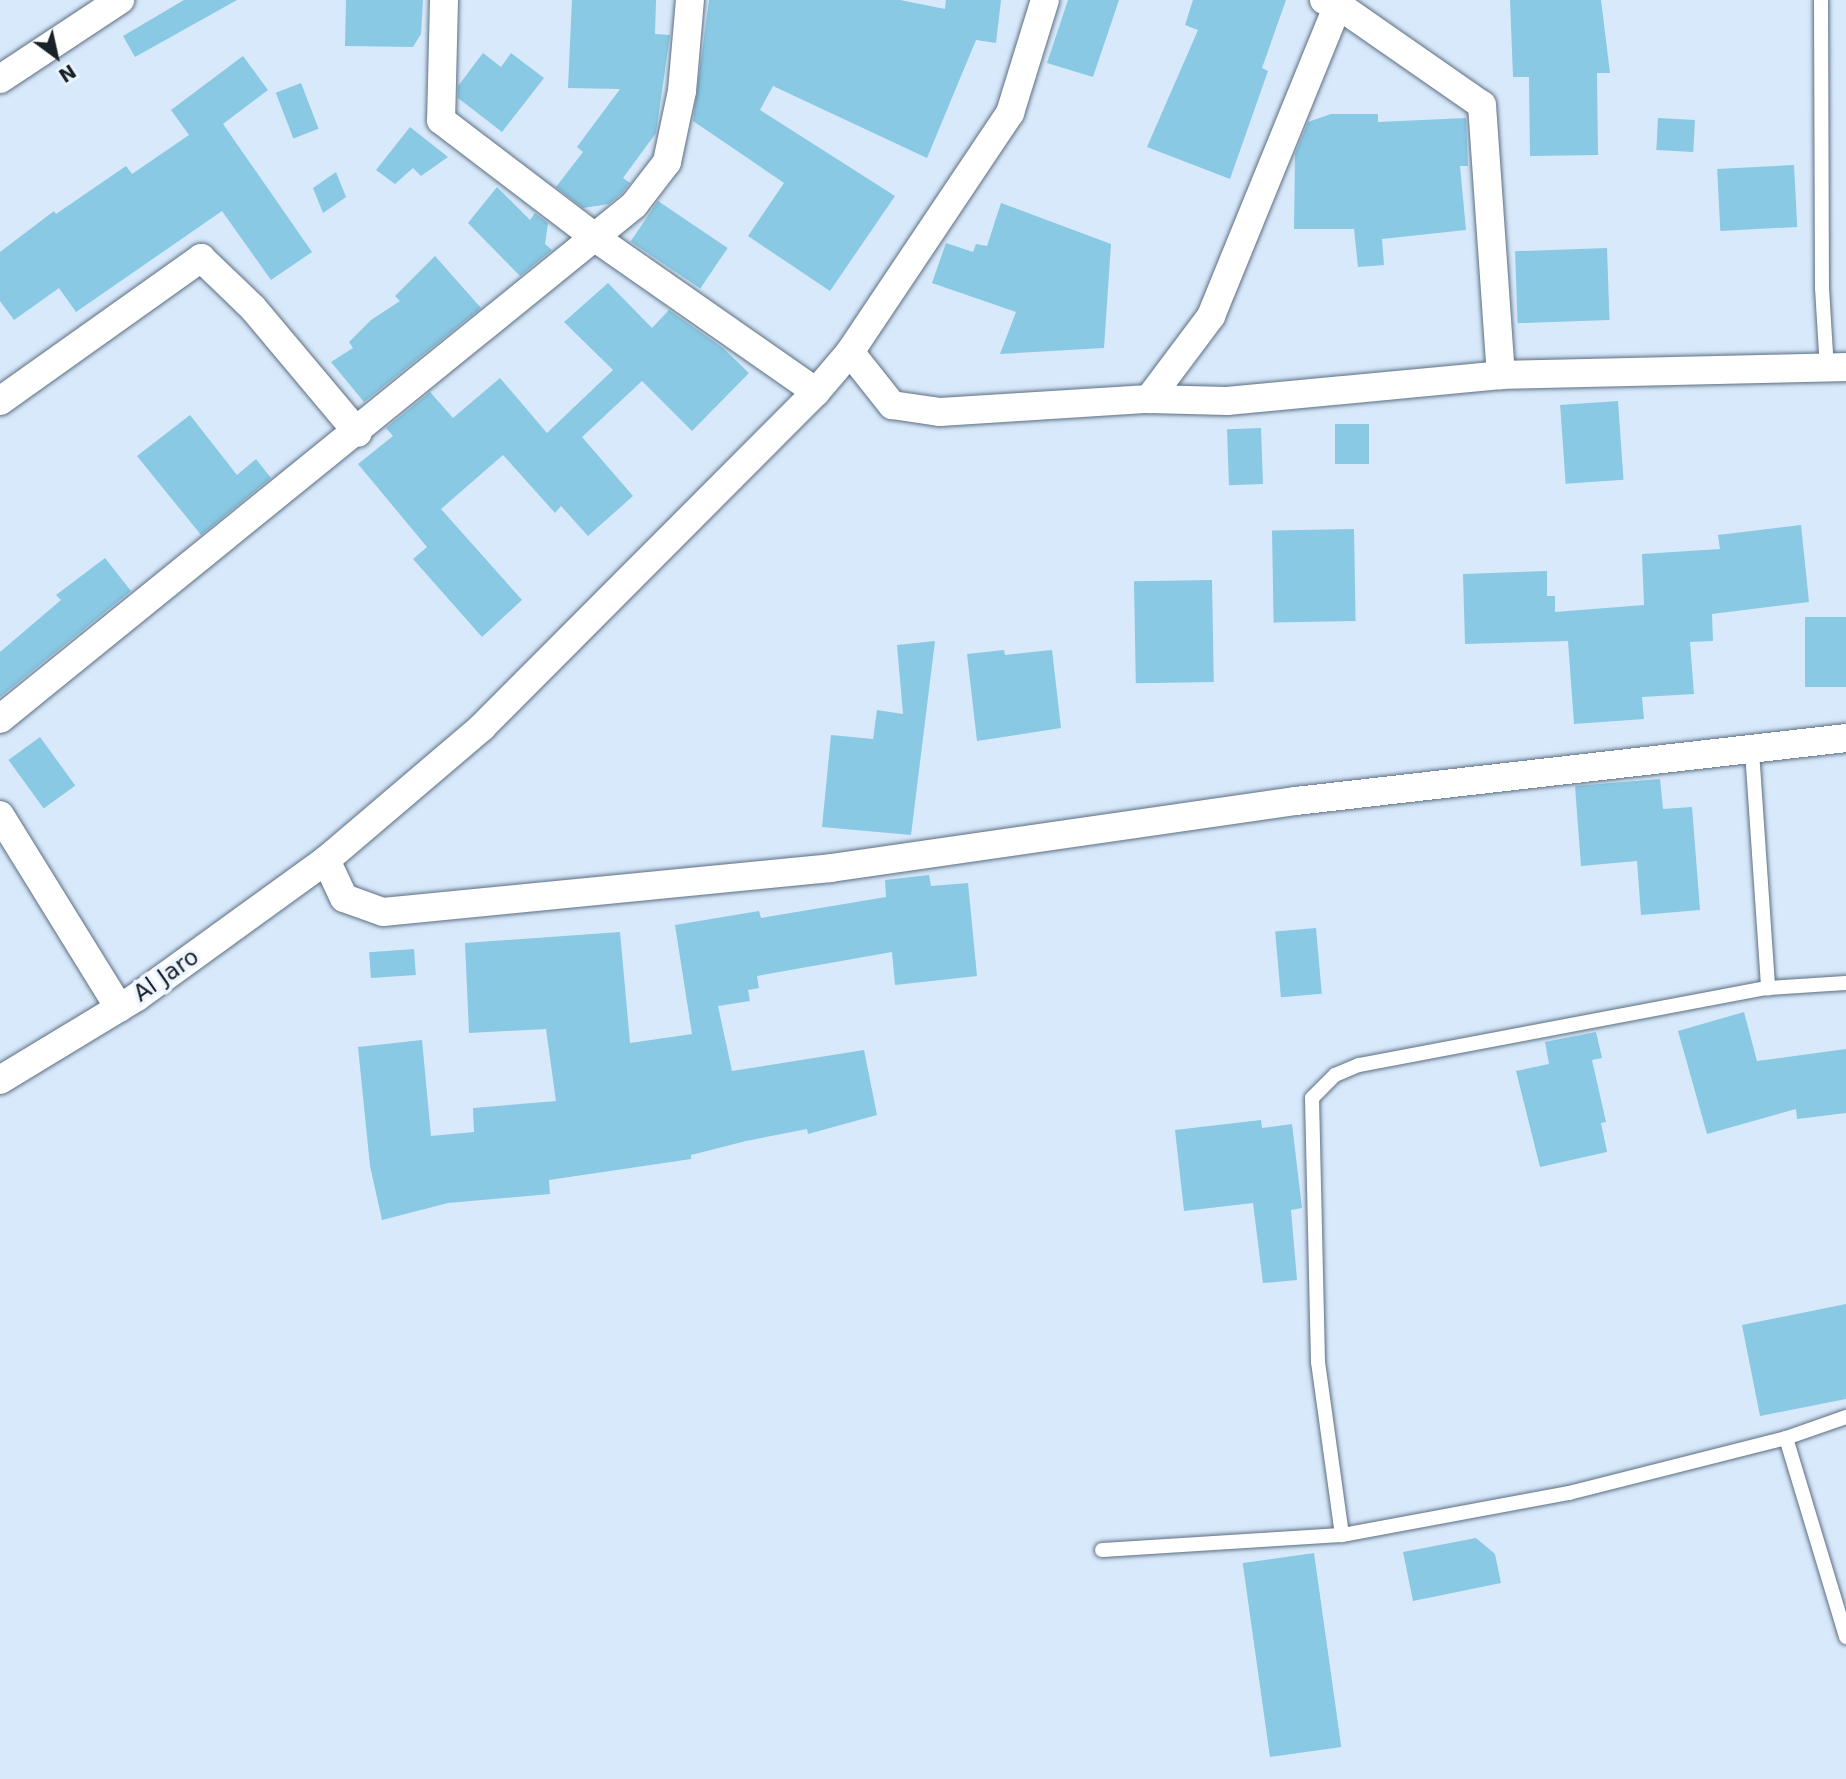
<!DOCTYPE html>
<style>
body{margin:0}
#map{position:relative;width:1846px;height:1779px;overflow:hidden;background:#d8e9fb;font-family:"DejaVu Sans",sans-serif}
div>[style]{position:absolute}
.building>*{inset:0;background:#89c9e3;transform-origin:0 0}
.roads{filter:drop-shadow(0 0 2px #5c6f82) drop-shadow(0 0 2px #5c6f82)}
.lane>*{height:14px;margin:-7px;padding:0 7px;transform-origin:7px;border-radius:7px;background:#fff}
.street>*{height:28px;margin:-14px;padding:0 14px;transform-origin:14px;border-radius:14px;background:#fff}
span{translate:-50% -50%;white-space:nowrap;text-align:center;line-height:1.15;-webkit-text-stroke:7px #edf6ff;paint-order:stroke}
.street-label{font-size:23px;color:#192129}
.north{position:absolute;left:21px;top:21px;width:70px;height:70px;-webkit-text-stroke:5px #edf6ff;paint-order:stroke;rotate:147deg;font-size:19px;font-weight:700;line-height:28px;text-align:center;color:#192129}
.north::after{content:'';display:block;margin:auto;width:24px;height:32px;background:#192129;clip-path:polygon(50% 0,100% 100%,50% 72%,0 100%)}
</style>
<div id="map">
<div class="building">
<i style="clip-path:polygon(184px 0,237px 0,135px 57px,123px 36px)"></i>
<i style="clip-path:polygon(346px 0,423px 0,421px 34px,413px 47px,345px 46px)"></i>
<i style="clip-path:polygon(572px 0,656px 0,655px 34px,670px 35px,656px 133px,623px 178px,630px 183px,622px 193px,609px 204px,583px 208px,556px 187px,583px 152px,577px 147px,620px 89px,568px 88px)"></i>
<i style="clip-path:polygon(709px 0,900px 0,945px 9px,946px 0,1001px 0,996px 43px,976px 40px,927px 158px,773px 86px,760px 110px,895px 196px,830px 291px,748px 236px,784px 183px,693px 121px)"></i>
<i style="clip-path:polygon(1068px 0,1119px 0,1093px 77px,1047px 63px)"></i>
<i style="clip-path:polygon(1193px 0,1286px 0,1262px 68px,1268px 71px,1230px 179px,1147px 147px,1198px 30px,1185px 25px)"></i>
<i style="clip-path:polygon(1510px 0,1601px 0,1610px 73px,1597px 73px,1598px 155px,1530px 156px,1529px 77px,1513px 77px)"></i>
<i style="clip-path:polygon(483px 53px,501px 67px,511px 53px,544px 78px,502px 132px,458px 98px,458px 86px)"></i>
<i style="clip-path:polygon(243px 56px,268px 90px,223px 124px,312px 252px,271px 280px,222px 211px,76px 312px,59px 288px,14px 320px,0 301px,0 252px,54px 211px,56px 214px,126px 166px,132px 174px,189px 135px,171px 110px)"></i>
<i style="left:301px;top:83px;width:49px;height:27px;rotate:69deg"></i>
<i style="clip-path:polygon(1331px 114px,1378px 114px,1378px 122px,1466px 118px,1468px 166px,1460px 166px,1466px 230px,1382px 239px,1384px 265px,1358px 267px,1354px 229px,1294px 229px,1295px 154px,1308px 122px)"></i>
<i style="left:1658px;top:118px;width:37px;height:32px;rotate:3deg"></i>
<i style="clip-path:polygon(410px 127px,448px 157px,421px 176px,413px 168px,395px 184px,376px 170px)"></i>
<i style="left:1794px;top:165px;width:62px;height:77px;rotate:87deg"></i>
<i style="clip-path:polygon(336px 172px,346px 197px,323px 213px,313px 188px)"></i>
<i style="clip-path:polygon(497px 187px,530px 220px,535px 213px,548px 223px,545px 244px,552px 250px,520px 276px,468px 223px)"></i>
<i style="left:658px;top:201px;width:84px;height:49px;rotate:34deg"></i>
<i style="clip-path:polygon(1001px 203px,1111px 244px,1104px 348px,1000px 354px,1016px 312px,932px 283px,946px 243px,973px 252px,976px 244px,987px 246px)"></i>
<i style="left:1607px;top:248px;width:72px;height:92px;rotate:88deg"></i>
<i style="clip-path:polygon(435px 256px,481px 308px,364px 402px,331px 362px,353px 348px,349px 342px,371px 320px,400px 301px,395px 296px)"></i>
<i style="clip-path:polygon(608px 283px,652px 328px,669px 310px,723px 348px,749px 373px,692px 431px,642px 381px,582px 437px,633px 496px,588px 536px,561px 506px,555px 513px,503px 455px,441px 509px,522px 600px,482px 637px,413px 559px,427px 547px,358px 464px,393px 436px,386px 428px,430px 392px,453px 418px,500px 378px,547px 433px,613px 370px,564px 322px)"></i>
<i style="left:1618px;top:401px;width:79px;height:58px;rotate:86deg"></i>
<i style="clip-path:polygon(190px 415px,237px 475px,256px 459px,271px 478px,201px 535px,137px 456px)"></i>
<i style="left:1335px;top:424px;width:34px;height:40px"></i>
<i style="left:1261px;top:428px;width:56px;height:34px;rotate:88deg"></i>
<i style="clip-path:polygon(1801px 525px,1809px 602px,1712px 614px,1713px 641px,1690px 642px,1694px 694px,1642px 697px,1644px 719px,1574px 724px,1568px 641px,1465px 644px,1463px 574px,1547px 571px,1547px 596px,1555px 596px,1555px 612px,1644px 605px,1642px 554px,1720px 549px,1718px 535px)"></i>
<i style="left:1354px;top:529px;width:92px;height:82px;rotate:89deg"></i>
<i style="clip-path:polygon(105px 558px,131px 591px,0 697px,0 652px,61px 600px,56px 595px)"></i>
<i style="left:1212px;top:580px;width:102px;height:78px;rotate:89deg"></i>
<i style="left:1846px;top:617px;width:70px;height:41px;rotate:90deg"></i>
<i style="clip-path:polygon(935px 641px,911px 835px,822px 827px,831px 735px,873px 739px,877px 710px,903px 714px,897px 645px)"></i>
<i style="clip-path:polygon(1004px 650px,1005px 655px,1052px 650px,1061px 728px,977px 741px,967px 654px)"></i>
<i style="left:40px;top:737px;width:60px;height:39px;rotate:54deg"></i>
<i style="clip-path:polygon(1660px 779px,1663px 809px,1692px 807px,1700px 910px,1641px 915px,1637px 861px,1581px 866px,1575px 786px)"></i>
<i style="clip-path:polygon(929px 875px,931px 886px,968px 883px,977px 976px,895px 985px,892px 952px,757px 976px,759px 988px,748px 990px,750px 1001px,718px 1006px,732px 1071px,864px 1050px,877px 1115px,808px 1134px,807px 1129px,746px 1141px,691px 1155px,691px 1159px,549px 1180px,550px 1194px,448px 1203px,382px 1220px,370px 1166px,358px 1047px,422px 1040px,431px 1136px,474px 1132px,473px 1108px,556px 1101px,546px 1029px,469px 1033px,465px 943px,620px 932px,630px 1043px,692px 1034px,675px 925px,759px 911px,761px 918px,886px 897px,885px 880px)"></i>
<i style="left:1316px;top:928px;width:66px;height:41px;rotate:85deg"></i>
<i style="left:414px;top:949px;width:26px;height:45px;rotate:86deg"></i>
<i style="clip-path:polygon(1744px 1012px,1757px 1061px,1846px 1049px,1846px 1113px,1797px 1119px,1796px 1109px,1707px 1134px,1678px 1031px)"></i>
<i style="clip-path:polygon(1596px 1032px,1602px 1058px,1592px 1060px,1606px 1122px,1601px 1123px,1607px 1152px,1540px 1167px,1516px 1071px,1549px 1064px,1545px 1042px)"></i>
<i style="clip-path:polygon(1261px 1120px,1262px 1128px,1292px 1124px,1302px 1208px,1291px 1210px,1297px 1280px,1263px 1283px,1253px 1203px,1184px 1211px,1175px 1130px)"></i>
<i style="clip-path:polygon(1846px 1304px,1846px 1399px,1760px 1416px,1742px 1325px)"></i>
<i style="clip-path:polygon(1476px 1538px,1495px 1554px,1501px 1583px,1413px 1601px,1403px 1552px)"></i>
<i style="left:1314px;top:1553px;width:196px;height:72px;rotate:82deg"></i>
</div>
<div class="roads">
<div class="lane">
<i style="left:1821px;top:0;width:288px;rotate:89.8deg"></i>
<i style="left:1822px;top:288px;width:82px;rotate:86.5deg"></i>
<i style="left:1752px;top:751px;width:238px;rotate:86.1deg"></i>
<i style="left:1768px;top:988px;width:78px;rotate:-3.7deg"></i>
<i style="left:1786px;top:1438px;width:208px;rotate:73.2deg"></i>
<i style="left:1342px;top:1535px;width:175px;rotate:-97.9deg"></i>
<i style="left:1318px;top:1362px;width:264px;rotate:-91.3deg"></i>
<i style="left:1312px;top:1098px;width:33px;rotate:-45deg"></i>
<i style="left:1335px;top:1075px;width:26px;rotate:-23deg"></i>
<i style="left:1359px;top:1065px;width:416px;rotate:-10.7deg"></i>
<i style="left:1102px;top:1550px;width:240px;rotate:-3.6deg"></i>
<i style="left:1342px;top:1535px;width:231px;rotate:-10.5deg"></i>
<i style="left:1569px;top:1493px;width:224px;rotate:-14.2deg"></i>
<i style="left:1786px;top:1438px;width:64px;rotate:-19.3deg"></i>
</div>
<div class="street">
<i style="left:444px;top:0;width:120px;rotate:91.4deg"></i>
<i style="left:441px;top:120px;width:196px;rotate:37.3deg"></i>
<i style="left:597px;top:239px;width:267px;rotate:34.9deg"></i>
<i style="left:1324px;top:0;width:15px;rotate:20deg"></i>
<i style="left:1338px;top:5px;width:175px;rotate:34.8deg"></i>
<i style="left:1482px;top:105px;width:271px;rotate:86deg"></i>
<i style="left:0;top:79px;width:144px;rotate:-33.4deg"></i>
<i style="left:850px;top:352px;width:68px;rotate:51.6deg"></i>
<i style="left:892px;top:405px;width:49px;rotate:8.3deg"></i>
<i style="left:940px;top:412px;width:209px;rotate:-3.6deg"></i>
<i style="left:1149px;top:399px;width:78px;rotate:1.5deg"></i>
<i style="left:1227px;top:401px;width:275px;rotate:-5.4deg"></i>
<i style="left:1501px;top:375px;width:345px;rotate:-1.3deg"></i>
<i style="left:1149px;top:399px;width:104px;rotate:-53.2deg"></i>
<i style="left:1211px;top:316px;width:341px;rotate:-67.8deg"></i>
<i style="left:0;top:401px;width:247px;rotate:-35.4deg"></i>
<i style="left:201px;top:258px;width:72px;rotate:43.9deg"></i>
<i style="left:253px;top:308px;width:163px;rotate:50deg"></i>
<i style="left:0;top:719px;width:816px;rotate:-39.03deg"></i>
<i style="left:634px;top:205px;width:54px;rotate:-52.5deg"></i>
<i style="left:667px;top:162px;width:73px;rotate:-78.1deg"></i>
<i style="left:682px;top:91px;width:91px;rotate:-85deg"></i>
<i style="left:0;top:815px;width:227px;rotate:58.3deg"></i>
<i style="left:326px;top:860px;width:42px;rotate:64.7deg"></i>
<i style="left:344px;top:898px;width:41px;rotate:19.7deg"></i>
<i style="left:383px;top:912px;width:450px;rotate:-5.6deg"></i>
<i style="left:831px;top:868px;width:470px;rotate:-8.2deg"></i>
<i style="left:1296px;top:801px;width:554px;rotate:-6.53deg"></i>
<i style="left:0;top:1080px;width:160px;rotate:-31.2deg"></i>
<i style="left:137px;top:997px;width:233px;rotate:-35.9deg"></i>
<i style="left:326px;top:860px;width:205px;rotate:-40.4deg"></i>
<i style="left:482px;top:727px;width:473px;rotate:-45.1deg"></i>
<i style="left:816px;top:392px;width:52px;rotate:-49.6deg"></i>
<i style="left:850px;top:352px;width:288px;rotate:-56.2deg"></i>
<i style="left:1010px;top:113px;width:118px;rotate:-72.8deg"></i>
</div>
</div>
<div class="street-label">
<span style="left:166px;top:975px;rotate:-35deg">Al Jaro</span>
</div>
<div class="north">N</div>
</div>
